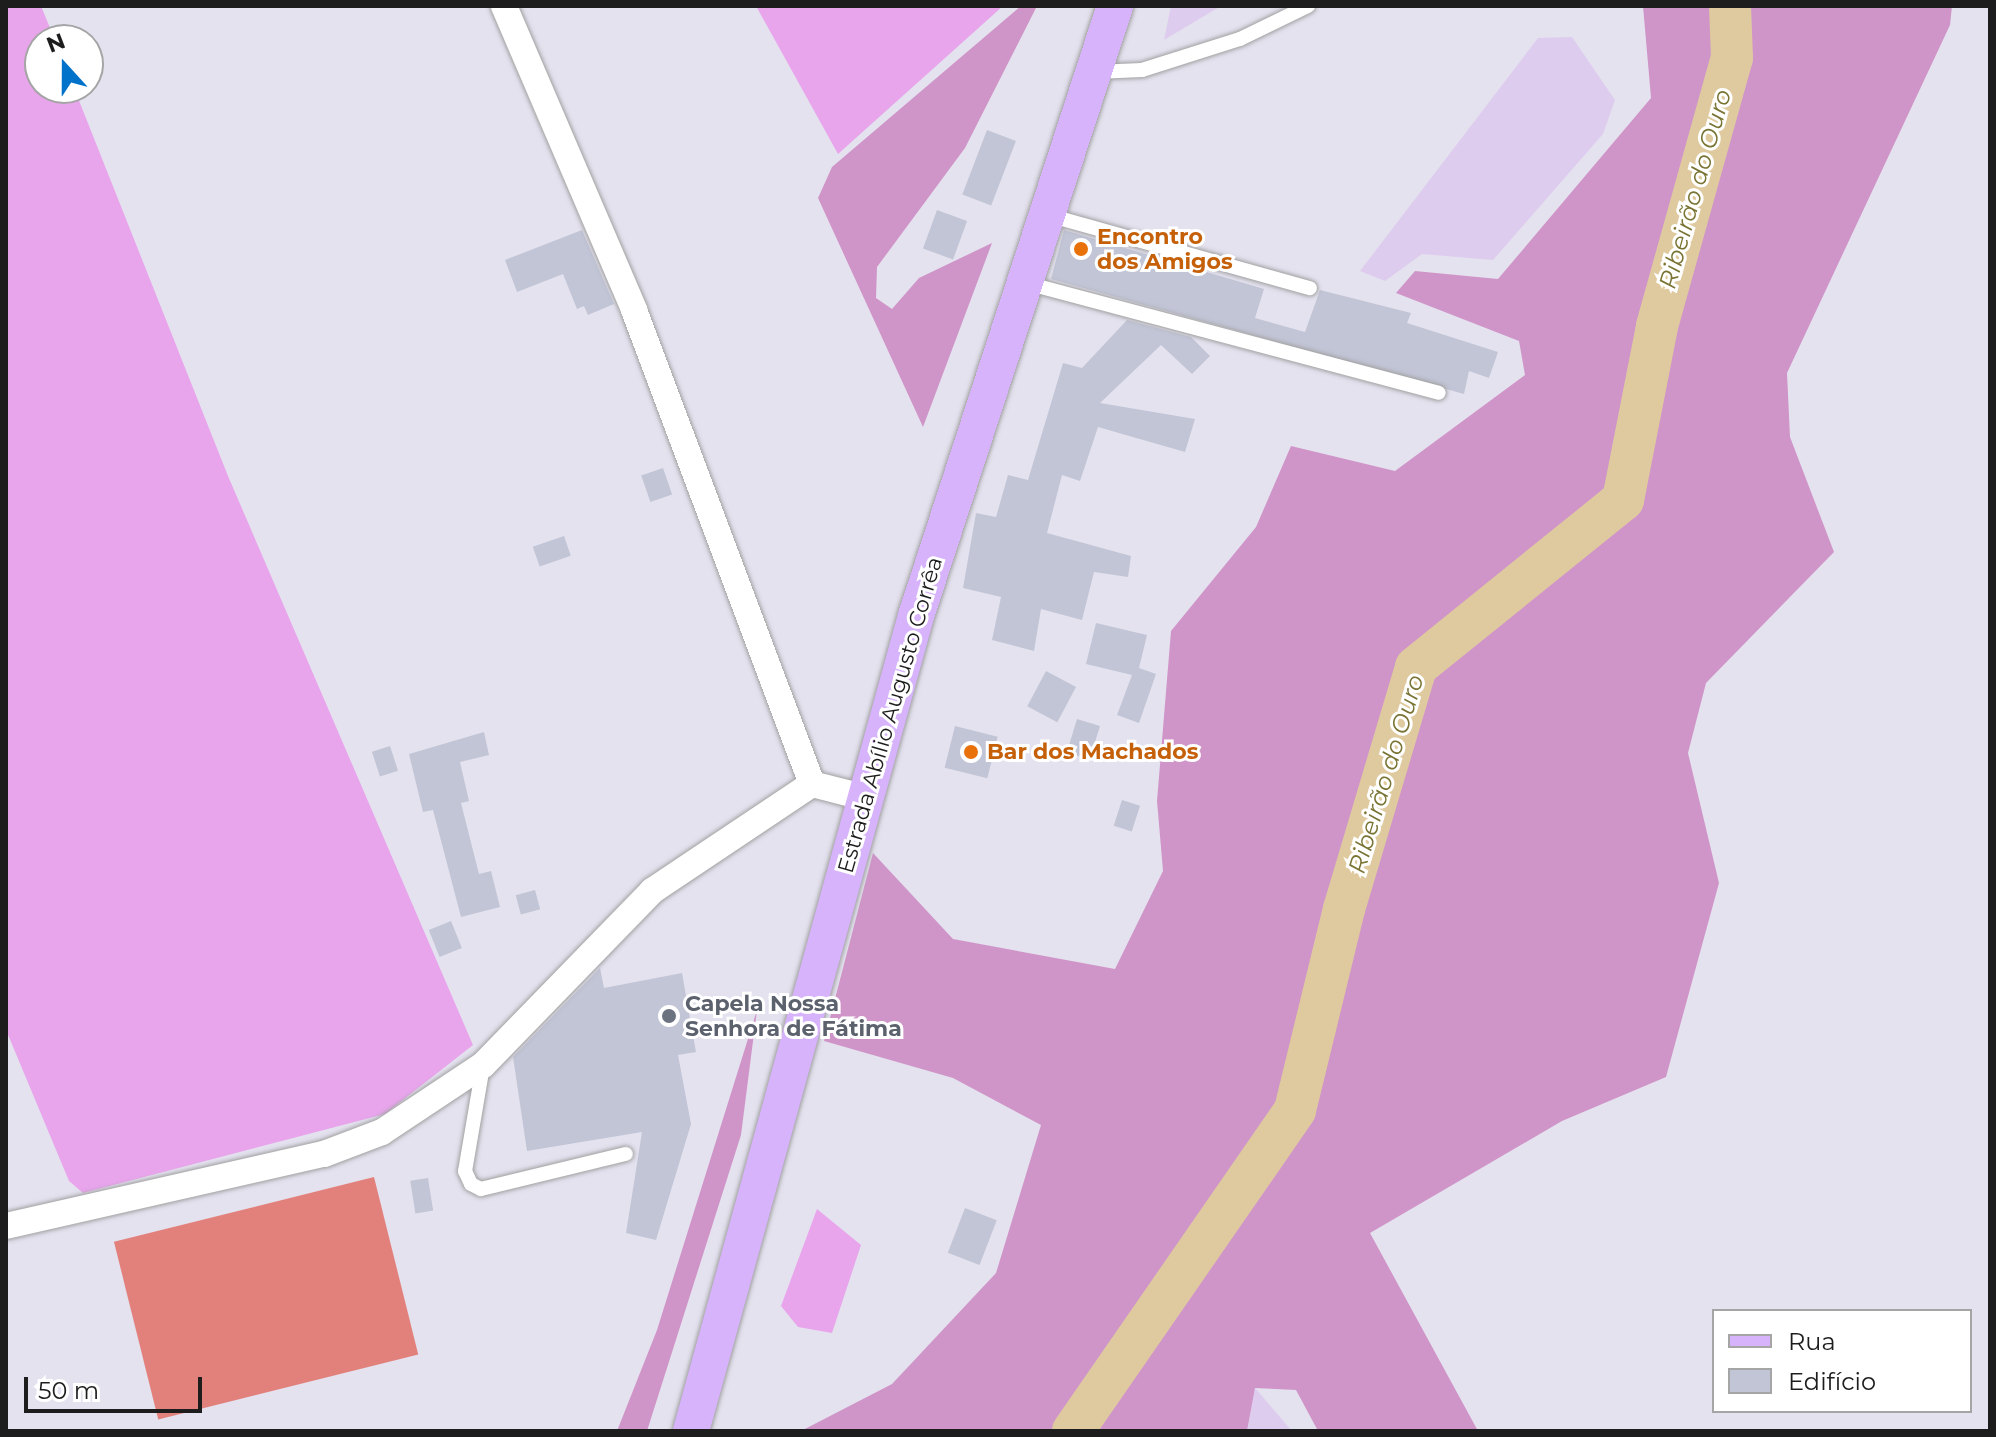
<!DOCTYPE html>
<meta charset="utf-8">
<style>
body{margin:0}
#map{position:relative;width:1996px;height:1437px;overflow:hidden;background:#e4e2ef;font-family:Montserrat,sans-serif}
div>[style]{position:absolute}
.farmland>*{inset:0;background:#deccef}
.grass>*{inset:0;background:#e8a5ec}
.forest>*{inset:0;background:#d095c8}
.pitch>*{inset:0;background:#e2817c;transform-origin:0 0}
.river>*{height:42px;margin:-21px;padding:0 21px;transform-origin:21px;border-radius:21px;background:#dfcaa0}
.building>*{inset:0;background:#c2c5d6;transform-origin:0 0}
.roads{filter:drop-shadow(0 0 2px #a1a1a1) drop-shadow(0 0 2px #a1a1a1)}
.lane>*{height:14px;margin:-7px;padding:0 7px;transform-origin:7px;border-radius:7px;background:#fff}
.street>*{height:26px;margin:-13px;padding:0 13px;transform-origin:13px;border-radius:13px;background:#fff}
.secondary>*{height:36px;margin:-18px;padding:0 18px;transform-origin:18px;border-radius:18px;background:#d7b3fc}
.dots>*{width:22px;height:22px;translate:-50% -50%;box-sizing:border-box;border:4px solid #fff;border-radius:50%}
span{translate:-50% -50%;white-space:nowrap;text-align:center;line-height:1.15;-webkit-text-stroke:6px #fff;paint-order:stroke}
.food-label{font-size:22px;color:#c56008;font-weight:700}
.left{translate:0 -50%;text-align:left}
.street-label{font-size:22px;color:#1d1d1d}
.worship-label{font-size:22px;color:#5b616d;font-weight:700}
.water-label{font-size:24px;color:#797433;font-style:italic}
.frame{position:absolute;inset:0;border:8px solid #1d1d1d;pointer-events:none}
.legend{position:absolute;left:1712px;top:1309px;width:260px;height:104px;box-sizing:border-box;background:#fff;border:2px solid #a5a5a5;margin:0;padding:10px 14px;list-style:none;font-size:24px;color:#1d1d1d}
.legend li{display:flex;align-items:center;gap:16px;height:40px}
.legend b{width:40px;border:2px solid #a5a5a5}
.north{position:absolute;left:24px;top:24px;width:80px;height:80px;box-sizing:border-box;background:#fff;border:2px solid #a5a5a5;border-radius:50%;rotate:339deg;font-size:22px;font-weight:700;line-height:32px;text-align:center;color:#1d1d1d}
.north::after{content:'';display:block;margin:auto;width:28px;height:36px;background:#0072ca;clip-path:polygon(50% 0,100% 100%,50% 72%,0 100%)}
.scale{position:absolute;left:24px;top:1377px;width:178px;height:36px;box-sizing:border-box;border:4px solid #1d1d1d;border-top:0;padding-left:10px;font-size:24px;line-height:28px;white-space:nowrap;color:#1d1d1d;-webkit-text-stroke:6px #fff;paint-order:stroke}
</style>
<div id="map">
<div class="farmland">
<i style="clip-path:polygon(1171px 6px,1221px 6px,1164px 40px)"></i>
<i style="clip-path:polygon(1572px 37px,1615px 100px,1603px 134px,1493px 260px,1422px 254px,1385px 281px,1360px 271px,1538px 38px)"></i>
<i style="clip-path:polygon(1255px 1388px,1292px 1431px,1247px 1431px)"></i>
</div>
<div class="grass">
<i style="clip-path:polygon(6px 6px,41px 6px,55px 40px,40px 40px,40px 88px,74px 88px,228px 476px,473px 1045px,385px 1114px,83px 1193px,69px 1181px,6px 1030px)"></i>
<i style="clip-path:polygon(756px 6px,1003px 6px,838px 154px)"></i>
<i style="clip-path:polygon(817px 1209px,861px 1245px,832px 1333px,798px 1327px,781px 1306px)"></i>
</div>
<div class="forest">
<i style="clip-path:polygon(1021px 6px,1037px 6px,965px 148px,877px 267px,876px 298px,892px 309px,919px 278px,992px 243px,923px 427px,818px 198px,832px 167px)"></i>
<i style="clip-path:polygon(1643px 6px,1952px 6px,1950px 25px,1787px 373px,1790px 437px,1834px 552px,1706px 683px,1688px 753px,1719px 883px,1666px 1077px,1562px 1121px,1370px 1233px,1478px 1431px,1318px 1431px,1296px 1390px,1255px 1388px,1247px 1431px,801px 1431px,892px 1384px,996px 1273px,1041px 1125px,953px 1078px,824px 1041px,873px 853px,953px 939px,1115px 969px,1163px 871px,1157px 801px,1171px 631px,1256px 527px,1291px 446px,1395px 471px,1525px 375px,1519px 341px,1396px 293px,1415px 271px,1498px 279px,1651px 98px)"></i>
<i style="clip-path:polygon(757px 1010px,741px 1135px,647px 1431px,617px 1431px,657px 1330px)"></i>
</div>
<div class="pitch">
<i style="left:374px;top:1177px;width:183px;height:268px;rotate:76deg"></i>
</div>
<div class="river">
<i style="left:1073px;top:1431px;width:390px;rotate:-55.3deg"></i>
<i style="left:1295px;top:1110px;width:207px;rotate:-76.3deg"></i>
<i style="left:1344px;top:909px;width:252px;rotate:-73.4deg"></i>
<i style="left:1416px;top:667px;width:266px;rotate:-38.9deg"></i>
<i style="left:1623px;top:500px;width:177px;rotate:-78.9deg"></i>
<i style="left:1657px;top:326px;width:278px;rotate:-74.4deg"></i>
<i style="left:1732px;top:58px;width:52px;rotate:-92.2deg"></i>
</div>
<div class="building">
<i style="left:987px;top:130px;width:31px;height:69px;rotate:21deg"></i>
<i style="left:937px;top:210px;width:32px;height:41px;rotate:20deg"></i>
<i style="clip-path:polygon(582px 230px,614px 304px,588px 315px,584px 306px,577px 309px,563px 274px,517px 292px,505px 260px)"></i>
<i style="clip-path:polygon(1064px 230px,1264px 289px,1255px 318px,1305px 332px,1320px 290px,1411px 313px,1407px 323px,1498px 352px,1489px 378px,1469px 371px,1464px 394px,1051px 279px)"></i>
<i style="clip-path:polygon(1127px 320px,1191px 337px,1210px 356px,1192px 374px,1161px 345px,1100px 403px,1195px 419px,1185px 452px,1098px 427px,1080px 481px,1062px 475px,1047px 533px,1131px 556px,1128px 577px,1094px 572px,1082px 620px,1041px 609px,1034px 651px,992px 640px,1001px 597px,963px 588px,976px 513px,996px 517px,1008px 475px,1028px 480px,1063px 363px,1082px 368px)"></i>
<i style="left:663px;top:468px;width:28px;height:23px;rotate:71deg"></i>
<i style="left:564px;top:536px;width:21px;height:33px;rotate:71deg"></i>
<i style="clip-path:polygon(1096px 623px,1147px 635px,1139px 668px,1156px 674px,1139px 723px,1117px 715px,1132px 675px,1086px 664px)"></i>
<i style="left:1046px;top:671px;width:34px;height:40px;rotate:28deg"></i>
<i style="left:1077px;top:719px;width:24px;height:35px;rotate:17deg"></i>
<i style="left:955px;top:726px;width:44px;height:43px;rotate:14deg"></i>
<i style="clip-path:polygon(484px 732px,489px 755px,460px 762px,469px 801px,461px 803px,479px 874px,491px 871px,500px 907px,461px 917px,433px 810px,423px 812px,409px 754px)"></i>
<i style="left:390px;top:746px;width:26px;height:19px;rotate:72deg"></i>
<i style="left:1122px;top:800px;width:19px;height:27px;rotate:18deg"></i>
<i style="left:535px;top:890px;width:20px;height:20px;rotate:75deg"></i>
<i style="left:451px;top:921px;width:29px;height:24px;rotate:68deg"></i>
<i style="clip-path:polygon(600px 968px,604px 988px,682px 973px,696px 1052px,678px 1055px,691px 1124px,656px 1240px,626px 1233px,642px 1132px,527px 1151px,513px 1057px)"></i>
<i style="left:428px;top:1178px;width:33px;height:18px;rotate:81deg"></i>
<i style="left:965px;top:1208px;width:34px;height:48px;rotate:21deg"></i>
</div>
<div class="roads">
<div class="lane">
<i style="left:1095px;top:72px;width:47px;rotate:-2.4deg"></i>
<i style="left:1142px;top:70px;width:103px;rotate:-17.6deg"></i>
<i style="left:1240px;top:39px;width:76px;rotate:-25.9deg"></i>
<i style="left:1048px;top:215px;width:272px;rotate:15.6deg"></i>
<i style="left:1026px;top:283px;width:427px;rotate:14.9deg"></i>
<i style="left:483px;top:1066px;width:107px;rotate:99.7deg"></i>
<i style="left:465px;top:1171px;width:14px;rotate:65deg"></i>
<i style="left:471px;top:1184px;width:11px;rotate:27deg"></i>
<i style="left:481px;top:1189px;width:149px;rotate:-13.6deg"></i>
</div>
<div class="street">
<i style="left:504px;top:6px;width:331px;rotate:66.8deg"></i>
<i style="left:634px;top:310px;width:506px;rotate:69.42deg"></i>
<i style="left:6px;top:1226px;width:326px;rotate:-12.8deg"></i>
<i style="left:324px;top:1154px;width:62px;rotate:-20.8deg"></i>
<i style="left:382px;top:1132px;width:121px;rotate:-33.6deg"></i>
<i style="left:483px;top:1065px;width:243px;rotate:-45.8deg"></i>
<i style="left:652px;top:891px;width:192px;rotate:-33.8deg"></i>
<i style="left:812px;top:784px;width:53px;rotate:14.3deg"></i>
</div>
<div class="secondary">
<i style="left:691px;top:1431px;width:845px;rotate:-74.57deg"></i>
<i style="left:916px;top:616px;width:642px;rotate:-71.93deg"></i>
</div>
</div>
<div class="dots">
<i style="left:1081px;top:249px;background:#e8710a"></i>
<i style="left:971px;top:752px;background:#e8710a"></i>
<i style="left:669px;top:1016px;background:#6b7280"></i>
</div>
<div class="food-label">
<span class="left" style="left:1097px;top:249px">Encontro<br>dos Amigos</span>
<span class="left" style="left:987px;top:752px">Bar dos Machados</span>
</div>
<div class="street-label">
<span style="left:890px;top:715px;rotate:-74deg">Estrada Abílio Augusto Corrêa</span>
</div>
<div class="worship-label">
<span class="left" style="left:685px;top:1016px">Capela Nossa<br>Senhora de Fátima</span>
</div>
<div class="water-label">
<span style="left:1695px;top:189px;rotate:-74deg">Ribeirão do Ouro</span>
<span style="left:1386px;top:774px;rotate:-73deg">Ribeirão do Ouro</span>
</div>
<div class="frame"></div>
<ul class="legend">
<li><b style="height:10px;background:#d7b3fc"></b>Rua</li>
<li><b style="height:22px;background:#c2c5d6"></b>Edifício</li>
</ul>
<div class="north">N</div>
<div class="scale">50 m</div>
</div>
